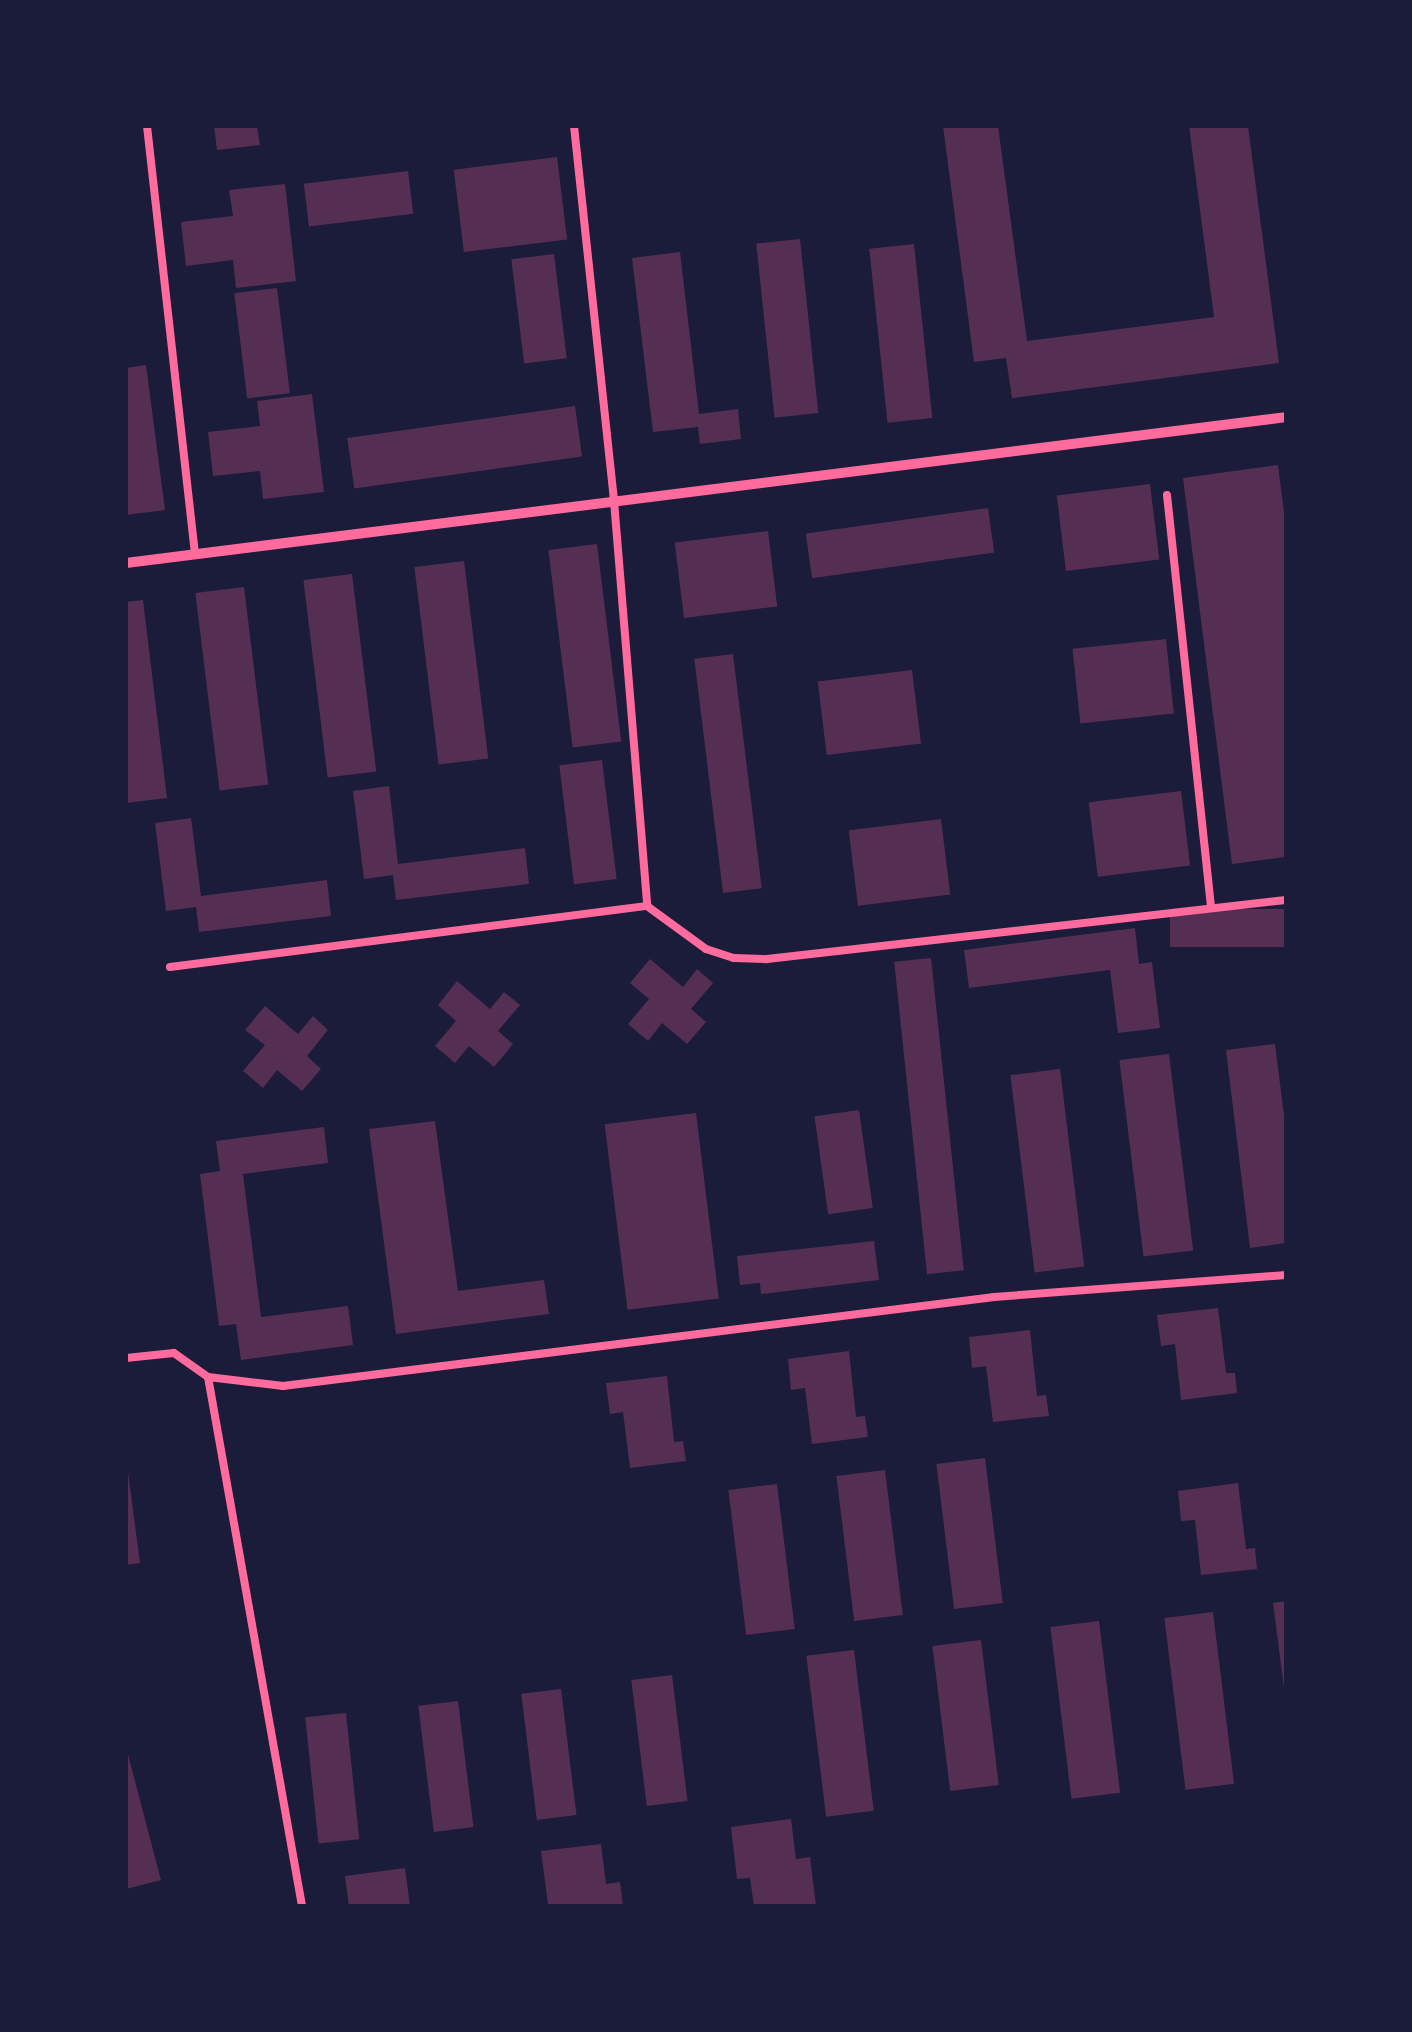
<!DOCTYPE html>
<style>
body{margin:0}
#map{position:relative;width:1412px;height:2032px;overflow:hidden;background:#1b1b3a;font-family:Poppins,sans-serif}
div>[style]{position:absolute}
.building>*{inset:0;background:#542f53;transform-origin:0 0}
.minor>*{height:8px;margin:-4px;padding:0 4px;transform-origin:4px;border-radius:4px;background:#ff6b9d}
.tertiary>*{height:10px;margin:-5px;padding:0 5px;transform-origin:5px;border-radius:5px;background:#ff6b9d}
span{translate:-50% -50%;white-space:nowrap;text-align:center;line-height:1.15;-webkit-text-stroke:7px #1b1b3a;paint-order:stroke}
.frame{position:absolute;inset:0;border:128px solid #1b1b3a;pointer-events:none}
</style>
<div id="map">
<div class="building">
<i style="clip-path:polygon(214px 126px,257px 126px,260px 145px,217px 150px)"></i>
<i style="clip-path:polygon(943px 126px,998px 126px,1027px 341px,1214px 317px,1189px 126px,1248px 126px,1279px 363px,1012px 398px,1006px 358px,974px 362px)"></i>
<i style="left:557px;top:157px;width:83px;height:104px;rotate:83deg"></i>
<i style="left:408px;top:171px;width:43px;height:105px;rotate:83deg"></i>
<i style="clip-path:polygon(285px 184px,296px 281px,236px 288px,233px 260px,186px 266px,181px 222px,233px 216px,229px 190px)"></i>
<i style="left:800px;top:239px;width:175px;height:44px;rotate:84deg"></i>
<i style="left:914px;top:244px;width:175px;height:45px;rotate:84deg"></i>
<i style="clip-path:polygon(680px 252px,699px 414px,738px 409px,741px 439px,700px 444px,698px 427px,653px 432px,632px 258px)"></i>
<i style="left:554px;top:254px;width:105px;height:43px;rotate:83deg"></i>
<i style="left:277px;top:288px;width:106px;height:43px;rotate:83deg"></i>
<i style="clip-path:polygon(146px 365px,165px 510px,126px 515px,126px 368px)"></i>
<i style="clip-path:polygon(312px 394px,324px 492px,263px 499px,260px 471px,213px 476px,208px 432px,260px 426px,257px 401px)"></i>
<i style="left:575px;top:406px;width:51px;height:230px;rotate:82deg"></i>
<i style="clip-path:polygon(1278px 465px,1286px 528px,1286px 857px,1232px 864px,1183px 478px)"></i>
<i style="left:1150px;top:484px;width:76px;height:94px;rotate:83deg"></i>
<i style="left:988px;top:508px;width:45px;height:184px;rotate:82deg"></i>
<i style="left:768px;top:531px;width:76px;height:94px;rotate:83deg"></i>
<i style="left:597px;top:544px;width:199px;height:49px;rotate:83deg"></i>
<i style="left:464px;top:561px;width:199px;height:50px;rotate:83deg"></i>
<i style="left:352px;top:574px;width:199px;height:49px;rotate:83deg"></i>
<i style="left:244px;top:587px;width:199px;height:49px;rotate:83deg"></i>
<i style="clip-path:polygon(143px 600px,167px 798px,126px 803px,126px 602px)"></i>
<i style="left:1166px;top:639px;width:75px;height:94px;rotate:84deg"></i>
<i style="left:733px;top:654px;width:236px;height:39px;rotate:83deg"></i>
<i style="left:912px;top:670px;width:74px;height:95px;rotate:83deg"></i>
<i style="left:602px;top:760px;width:120px;height:43px;rotate:83deg"></i>
<i style="clip-path:polygon(389px 786px,398px 864px,525px 848px,529px 884px,396px 900px,393px 875px,364px 879px,353px 791px)"></i>
<i style="left:1181px;top:791px;width:75px;height:93px;rotate:83deg"></i>
<i style="clip-path:polygon(191px 818px,201px 896px,327px 880px,331px 916px,199px 932px,196px 907px,166px 911px,155px 823px)"></i>
<i style="left:941px;top:819px;width:76px;height:93px;rotate:83deg"></i>
<i style="left:1286px;top:909px;width:38px;height:116px;rotate:90deg"></i>
<i style="clip-path:polygon(1135px 928px,1139px 964px,1152px 962px,1160px 1028px,1118px 1033px,1110px 970px,969px 988px,964px 950px)"></i>
<i style="left:931px;top:958px;width:314px;height:37px;rotate:84deg"></i>
<i style="clip-path:polygon(650px 959px,683px 987px,697px 969px,713px 983px,691px 1009px,706px 1022px,687px 1044px,662px 1023px,648px 1041px,628px 1024px,649px 999px,630px 983px)"></i>
<i style="clip-path:polygon(457px 981px,490px 1009px,504px 992px,520px 1005px,498px 1031px,513px 1044px,494px 1067px,469px 1046px,455px 1063px,435px 1046px,456px 1021px,438px 1005px)"></i>
<i style="clip-path:polygon(265px 1006px,298px 1034px,313px 1016px,328px 1030px,307px 1056px,321px 1069px,302px 1091px,277px 1070px,263px 1088px,243px 1071px,265px 1045px,245px 1030px)"></i>
<i style="clip-path:polygon(1275px 1044px,1286px 1131px,1286px 1243px,1250px 1248px,1226px 1050px)"></i>
<i style="left:1169px;top:1054px;width:198px;height:50px;rotate:83deg"></i>
<i style="left:1060px;top:1069px;width:199px;height:50px;rotate:83deg"></i>
<i style="left:859px;top:1110px;width:99px;height:45px;rotate:82deg"></i>
<i style="left:696px;top:1113px;width:187px;height:92px;rotate:83deg"></i>
<i style="clip-path:polygon(435px 1121px,458px 1291px,544px 1280px,549px 1314px,396px 1334px,369px 1129px)"></i>
<i style="clip-path:polygon(324px 1127px,328px 1163px,243px 1174px,261px 1317px,348px 1306px,353px 1345px,241px 1360px,236px 1324px,219px 1326px,200px 1174px,220px 1171px,216px 1141px)"></i>
<i style="clip-path:polygon(874px 1241px,879px 1280px,761px 1294px,760px 1283px,740px 1285px,737px 1256px)"></i>
<i style="clip-path:polygon(1218px 1308px,1226px 1373px,1235px 1373px,1237px 1393px,1181px 1400px,1175px 1344px,1161px 1346px,1157px 1315px)"></i>
<i style="clip-path:polygon(1030px 1330px,1037px 1396px,1046px 1395px,1049px 1416px,993px 1422px,986px 1366px,972px 1368px,969px 1337px)"></i>
<i style="clip-path:polygon(849px 1351px,856px 1417px,865px 1416px,868px 1437px,812px 1444px,805px 1388px,791px 1390px,788px 1359px)"></i>
<i style="clip-path:polygon(667px 1376px,674px 1442px,683px 1441px,686px 1461px,630px 1468px,623px 1412px,610px 1414px,606px 1383px)"></i>
<i style="clip-path:polygon(126px 1457px,140px 1563px,126px 1565px)"></i>
<i style="left:985px;top:1458px;width:146px;height:49px;rotate:83deg"></i>
<i style="left:885px;top:1470px;width:146px;height:49px;rotate:83deg"></i>
<i style="clip-path:polygon(1238px 1483px,1246px 1549px,1255px 1548px,1257px 1569px,1201px 1575px,1195px 1520px,1181px 1521px,1178px 1491px)"></i>
<i style="left:777px;top:1484px;width:146px;height:49px;rotate:83deg"></i>
<i style="clip-path:polygon(1286px 1601px,1286px 1688px,1284px 1688px,1273px 1603px)"></i>
<i style="left:1213px;top:1612px;width:173px;height:49px;rotate:83deg"></i>
<i style="left:1099px;top:1621px;width:173px;height:49px;rotate:83deg"></i>
<i style="left:981px;top:1640px;width:146px;height:49px;rotate:83deg"></i>
<i style="left:854px;top:1650px;width:162px;height:48px;rotate:83deg"></i>
<i style="left:672px;top:1675px;width:127px;height:41px;rotate:83deg"></i>
<i style="left:561px;top:1689px;width:127px;height:40px;rotate:83deg"></i>
<i style="left:458px;top:1701px;width:127px;height:40px;rotate:83deg"></i>
<i style="left:346px;top:1713px;width:127px;height:41px;rotate:84deg"></i>
<i style="clip-path:polygon(126px 1747px,161px 1880px,126px 1889px)"></i>
<i style="clip-path:polygon(791px 1819px,796px 1859px,810px 1857px,816px 1906px,754px 1906px,750px 1878px,737px 1879px,731px 1827px)"></i>
<i style="clip-path:polygon(601px 1844px,606px 1884px,620px 1882px,623px 1906px,548px 1904px,541px 1851px)"></i>
<i style="clip-path:polygon(405px 1868px,410px 1906px,349px 1906px,345px 1876px)"></i>
</div>
<div class="minor">
<i style="left:147px;top:126px;width:431px;rotate:83.6deg"></i>
<i style="left:574px;top:126px;width:377px;rotate:83.9deg"></i>
<i style="left:614px;top:501px;width:406px;rotate:85.3deg"></i>
<i style="left:1167px;top:495px;width:412px;rotate:83.9deg"></i>
<i style="left:170px;top:967px;width:481px;rotate:-7.3deg"></i>
<i style="left:647px;top:906px;width:73px;rotate:36.1deg"></i>
<i style="left:706px;top:949px;width:29px;rotate:18deg"></i>
<i style="left:734px;top:958px;width:33px;rotate:2deg"></i>
<i style="left:767px;top:959px;width:522px;rotate:-6.49deg"></i>
<i style="left:126px;top:1358px;width:48px;rotate:-5.9deg"></i>
<i style="left:174px;top:1353px;width:42px;rotate:35.2deg"></i>
<i style="left:208px;top:1377px;width:76px;rotate:6.8deg"></i>
<i style="left:283px;top:1386px;width:717px;rotate:-7.13deg"></i>
<i style="left:994px;top:1297px;width:293px;rotate:-4.3deg"></i>
<i style="left:208px;top:1377px;width:537px;rotate:79.92deg"></i>
</div>
<div class="tertiary">
<i style="left:126px;top:563px;width:1169px;rotate:-7.17deg"></i>
</div>
<div class="frame"></div>
</div>
